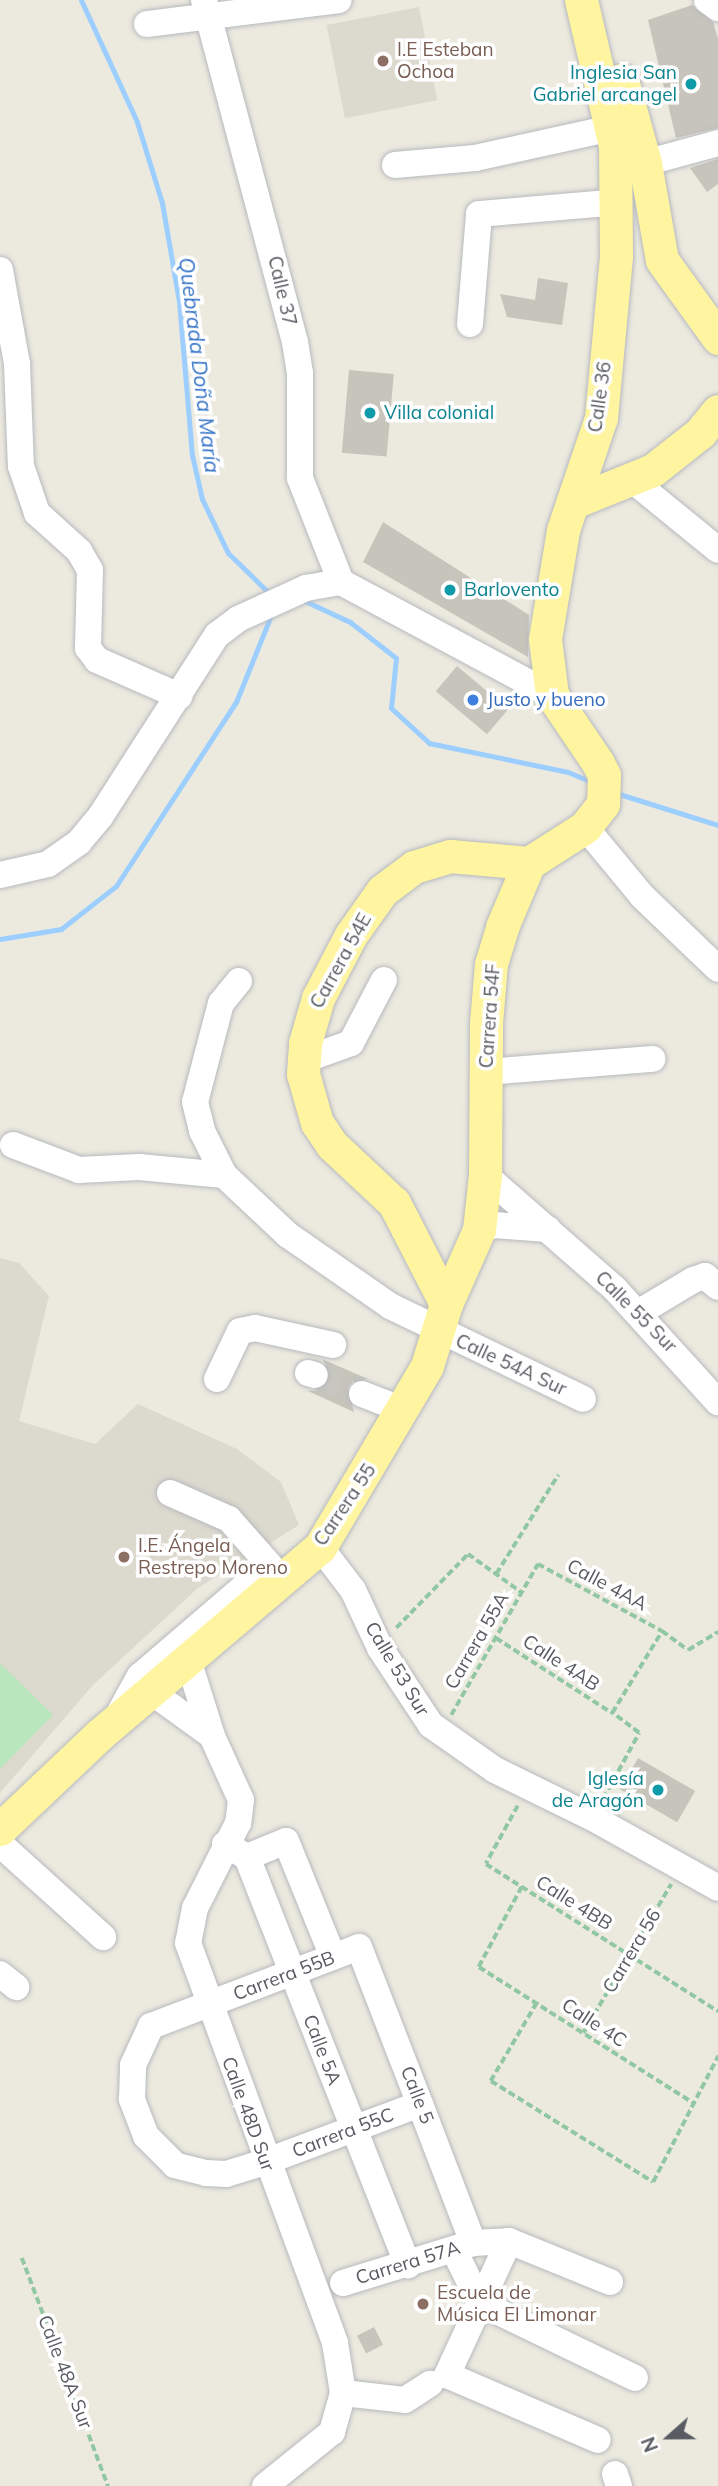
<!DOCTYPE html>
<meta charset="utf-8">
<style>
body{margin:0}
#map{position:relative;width:718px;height:2486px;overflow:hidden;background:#eceadf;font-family:Mulish,sans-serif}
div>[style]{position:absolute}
.education>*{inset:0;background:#dcd9ce;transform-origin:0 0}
.green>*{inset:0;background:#b9e6bc}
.stream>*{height:5px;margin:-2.5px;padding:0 2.5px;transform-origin:2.5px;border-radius:2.5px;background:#9cceff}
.building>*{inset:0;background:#c7c4bc;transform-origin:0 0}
.minor-tunnel>*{height:26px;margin-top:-13px;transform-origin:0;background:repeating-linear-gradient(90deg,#c7c6c0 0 26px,transparent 0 39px)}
.path>*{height:3.5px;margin-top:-1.75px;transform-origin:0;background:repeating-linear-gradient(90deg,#92c7a4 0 7px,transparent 0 10.5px)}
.roads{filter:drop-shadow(0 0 2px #b7b9bf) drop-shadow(0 0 2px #b7b9bf)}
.minor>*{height:26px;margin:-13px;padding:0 13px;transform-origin:13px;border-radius:13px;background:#fff}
.major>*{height:33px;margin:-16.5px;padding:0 16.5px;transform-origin:16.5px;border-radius:16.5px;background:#fff5a1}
.dots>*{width:19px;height:19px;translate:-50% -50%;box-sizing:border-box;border:4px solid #fff;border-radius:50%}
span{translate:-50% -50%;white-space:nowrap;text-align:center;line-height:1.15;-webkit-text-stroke:7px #fff;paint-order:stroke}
.education-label{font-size:19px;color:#785e54}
.left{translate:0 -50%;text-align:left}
.culture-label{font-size:19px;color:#0d838f}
.right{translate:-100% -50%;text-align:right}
.street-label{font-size:19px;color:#585b61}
.shop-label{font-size:19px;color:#366cbe}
.water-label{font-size:21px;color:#3976c8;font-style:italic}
.north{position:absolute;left:634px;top:2402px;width:70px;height:70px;-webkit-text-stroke:5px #fff;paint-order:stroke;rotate:249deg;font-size:19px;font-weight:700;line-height:28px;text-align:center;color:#585b61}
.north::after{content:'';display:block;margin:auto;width:24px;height:32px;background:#585b61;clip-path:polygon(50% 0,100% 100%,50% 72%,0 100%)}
</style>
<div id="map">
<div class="education">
<i style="left:419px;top:7px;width:95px;height:94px;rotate:79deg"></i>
<i style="clip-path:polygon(0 1258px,19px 1263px,49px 1296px,19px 1421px,95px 1444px,138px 1404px,237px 1449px,281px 1482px,299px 1525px,198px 1588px,93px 1685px,0 1793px)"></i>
</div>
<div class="green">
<i style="clip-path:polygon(0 1663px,53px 1715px,0 1769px)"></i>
</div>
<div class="stream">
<i style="left:81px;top:0;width:134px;rotate:65.3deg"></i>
<i style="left:137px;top:122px;width:85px;rotate:72.8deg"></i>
<i style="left:162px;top:203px;width:99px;rotate:80.2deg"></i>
<i style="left:179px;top:301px;width:155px;rotate:85.2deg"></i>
<i style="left:192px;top:455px;width:45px;rotate:77.2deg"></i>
<i style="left:202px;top:499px;width:60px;rotate:64.3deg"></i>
<i style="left:228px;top:553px;width:59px;rotate:44.3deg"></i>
<i style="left:305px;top:601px;width:50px;rotate:25deg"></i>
<i style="left:350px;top:622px;width:58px;rotate:38deg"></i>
<i style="left:396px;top:658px;width:50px;rotate:95.7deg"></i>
<i style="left:391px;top:708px;width:52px;rotate:42.6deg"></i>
<i style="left:429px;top:743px;width:142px;rotate:11.8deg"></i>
<i style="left:568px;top:772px;width:25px;rotate:23deg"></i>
<i style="left:616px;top:793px;width:107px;rotate:17.4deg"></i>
<i style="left:0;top:939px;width:62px;rotate:-9.3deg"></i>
<i style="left:61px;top:929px;width:70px;rotate:-38deg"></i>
<i style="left:116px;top:886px;width:220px;rotate:-56.9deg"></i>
<i style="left:236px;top:702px;width:96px;rotate:-68deg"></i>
</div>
<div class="building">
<i style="clip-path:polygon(692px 5px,713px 22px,718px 39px,718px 128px,676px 138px,648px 20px)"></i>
<i style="clip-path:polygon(718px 159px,718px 184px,707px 192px,690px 168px)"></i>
<i style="clip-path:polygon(538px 278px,568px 283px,562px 325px,507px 317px,500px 294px,535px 300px)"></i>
<i style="left:349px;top:370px;width:45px;height:83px;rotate:5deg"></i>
<i style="clip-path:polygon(383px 522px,529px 615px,528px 657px,363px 562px)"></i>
<i style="left:457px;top:666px;width:67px;height:33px;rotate:40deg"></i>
<i style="clip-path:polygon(322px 1359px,368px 1379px,353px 1381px,348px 1388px,354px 1412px,308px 1391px,319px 1390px,330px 1380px,330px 1371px)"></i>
<i style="left:638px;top:1758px;width:66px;height:36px;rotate:30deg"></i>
<i style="left:374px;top:2327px;width:20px;height:19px;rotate:63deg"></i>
</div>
<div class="minor-tunnel">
<i style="left:315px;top:1375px;width:51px;rotate:22deg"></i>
</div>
<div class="path">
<i style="left:496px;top:1574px;width:117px;rotate:-57.9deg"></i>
<i style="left:396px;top:1628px;width:103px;rotate:-45.8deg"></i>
<i style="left:468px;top:1554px;width:65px;rotate:35.6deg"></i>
<i style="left:496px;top:1638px;width:138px;rotate:32.9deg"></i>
<i style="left:451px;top:1715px;width:174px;rotate:-60.1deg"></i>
<i style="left:538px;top:1564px;width:141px;rotate:28.4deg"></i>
<i style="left:603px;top:1799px;width:75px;rotate:-61.4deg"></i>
<i style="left:639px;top:1733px;width:34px;rotate:-143deg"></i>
<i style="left:612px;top:1713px;width:96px;rotate:-58.6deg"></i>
<i style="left:662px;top:1631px;width:32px;rotate:36deg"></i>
<i style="left:688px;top:1650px;width:35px;rotate:-31deg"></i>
<i style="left:518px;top:1806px;width:66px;rotate:118.9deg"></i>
<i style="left:486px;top:1864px;width:275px;rotate:32.4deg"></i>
<i style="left:522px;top:1887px;width:91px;rotate:118.3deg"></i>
<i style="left:479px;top:1967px;width:254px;rotate:32.4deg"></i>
<i style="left:537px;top:2003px;width:91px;rotate:120.5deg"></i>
<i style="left:491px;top:2081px;width:191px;rotate:31.9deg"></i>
<i style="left:653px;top:2182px;width:142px;rotate:-62.7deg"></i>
<i style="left:583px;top:2033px;width:173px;rotate:-59.4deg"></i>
<i style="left:22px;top:2258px;width:244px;rotate:69.3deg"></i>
</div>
<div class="roads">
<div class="minor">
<i style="left:204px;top:0;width:354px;rotate:75.1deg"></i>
<i style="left:295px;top:342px;width:31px;rotate:81deg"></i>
<i style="left:300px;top:373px;width:105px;rotate:90deg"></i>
<i style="left:300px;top:478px;width:112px;rotate:68.5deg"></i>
<i style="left:707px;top:0;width:14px;rotate:36deg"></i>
<i style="left:147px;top:24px;width:193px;rotate:-7.1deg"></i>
<i style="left:645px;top:163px;width:76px;rotate:-15.3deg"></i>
<i style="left:395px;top:165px;width:80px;rotate:-5deg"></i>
<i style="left:475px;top:158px;width:140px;rotate:-12.4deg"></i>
<i style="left:0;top:270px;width:96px;rotate:79.7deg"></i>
<i style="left:17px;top:364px;width:102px;rotate:87.8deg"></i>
<i style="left:21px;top:466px;width:50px;rotate:71.2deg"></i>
<i style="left:37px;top:513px;width:57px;rotate:42.1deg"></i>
<i style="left:79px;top:551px;width:22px;rotate:60deg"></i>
<i style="left:90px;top:570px;width:78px;rotate:91.5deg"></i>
<i style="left:88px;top:648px;width:15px;rotate:53deg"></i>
<i style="left:97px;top:660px;width:90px;rotate:23.7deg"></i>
<i style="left:470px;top:324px;width:110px;rotate:-85.3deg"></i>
<i style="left:479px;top:214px;width:140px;rotate:-4.9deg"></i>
<i style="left:631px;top:479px;width:112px;rotate:39.2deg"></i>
<i style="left:585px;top:827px;width:89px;rotate:50.4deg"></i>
<i style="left:642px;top:896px;width:105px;rotate:43.8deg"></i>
<i style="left:0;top:875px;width:49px;rotate:-12.9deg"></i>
<i style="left:48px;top:864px;width:38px;rotate:-35deg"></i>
<i style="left:79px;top:842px;width:33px;rotate:-50deg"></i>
<i style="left:100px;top:817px;width:216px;rotate:-57.3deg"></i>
<i style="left:217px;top:635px;width:26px;rotate:-37deg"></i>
<i style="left:238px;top:619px;width:75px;rotate:-24.5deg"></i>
<i style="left:306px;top:588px;width:36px;rotate:-10deg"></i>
<i style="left:341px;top:582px;width:239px;rotate:28.2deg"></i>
<i style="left:239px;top:981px;width:28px;rotate:129deg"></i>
<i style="left:221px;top:1003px;width:102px;rotate:104.7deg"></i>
<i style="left:195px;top:1102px;width:30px;rotate:76deg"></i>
<i style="left:202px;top:1131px;width:49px;rotate:63.4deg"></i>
<i style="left:224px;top:1175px;width:88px;rotate:43.2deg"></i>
<i style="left:288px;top:1235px;width:124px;rotate:34.8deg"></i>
<i style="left:390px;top:1306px;width:214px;rotate:25.7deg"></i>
<i style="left:304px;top:1060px;width:50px;rotate:-19.9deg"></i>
<i style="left:351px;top:1043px;width:71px;rotate:-62.4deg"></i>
<i style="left:486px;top:1072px;width:167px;rotate:-4.5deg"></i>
<i style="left:13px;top:1145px;width:71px;rotate:20.7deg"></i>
<i style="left:79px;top:1170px;width:60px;rotate:-2.9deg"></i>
<i style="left:139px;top:1167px;width:85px;rotate:5.4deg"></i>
<i style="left:485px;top:1175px;width:173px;rotate:41.2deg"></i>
<i style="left:615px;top:1289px;width:153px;rotate:47.7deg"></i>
<i style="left:479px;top:1230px;width:16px;rotate:-18deg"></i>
<i style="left:494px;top:1225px;width:54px;rotate:4.2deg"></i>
<i style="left:638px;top:1313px;width:64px;rotate:-31deg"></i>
<i style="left:693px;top:1280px;width:13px;rotate:-18deg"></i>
<i style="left:705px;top:1276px;width:17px;rotate:40deg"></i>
<i style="left:308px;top:1373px;width:7px;rotate:16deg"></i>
<i style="left:217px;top:1379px;width:53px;rotate:-64.4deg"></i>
<i style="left:240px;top:1331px;width:15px;rotate:-11deg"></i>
<i style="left:255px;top:1328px;width:80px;rotate:12.3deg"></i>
<i style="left:362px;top:1394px;width:44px;rotate:21.3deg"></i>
<i style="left:170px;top:1493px;width:64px;rotate:23.8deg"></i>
<i style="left:229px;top:1519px;width:79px;rotate:48.6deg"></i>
<i style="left:320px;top:1547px;width:54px;rotate:52.5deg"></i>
<i style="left:353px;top:1590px;width:64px;rotate:65deg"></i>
<i style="left:380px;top:1648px;width:92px;rotate:56.5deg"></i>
<i style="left:431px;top:1725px;width:78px;rotate:35.1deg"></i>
<i style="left:495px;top:1770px;width:109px;rotate:26.1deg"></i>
<i style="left:593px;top:1818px;width:143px;rotate:29.2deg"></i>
<i style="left:189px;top:1663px;width:77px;rotate:72.5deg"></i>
<i style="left:212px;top:1736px;width:70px;rotate:65.6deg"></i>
<i style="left:241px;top:1800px;width:23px;rotate:97deg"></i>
<i style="left:238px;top:1823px;width:95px;rotate:116.8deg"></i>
<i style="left:195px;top:1908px;width:36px;rotate:101deg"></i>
<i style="left:188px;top:1943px;width:426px;rotate:69.8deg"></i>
<i style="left:335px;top:2343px;width:51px;rotate:80.9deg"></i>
<i style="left:343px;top:2393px;width:41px;rotate:105.8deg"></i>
<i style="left:332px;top:2432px;width:86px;rotate:141.1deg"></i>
<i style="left:153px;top:1693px;width:72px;rotate:35.9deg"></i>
<i style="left:121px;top:1710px;width:39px;rotate:-61deg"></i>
<i style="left:140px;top:1676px;width:137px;rotate:-40.6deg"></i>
<i style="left:244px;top:1587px;width:27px"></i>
<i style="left:0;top:1844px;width:139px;rotate:42.1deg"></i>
<i style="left:225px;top:1844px;width:26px;rotate:31deg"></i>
<i style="left:247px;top:1857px;width:439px;rotate:68.5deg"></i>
<i style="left:247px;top:1857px;width:42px;rotate:-22.3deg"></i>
<i style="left:286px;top:1841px;width:125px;rotate:67.9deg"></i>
<i style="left:0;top:1974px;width:21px;rotate:39deg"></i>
<i style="left:420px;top:2104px;width:165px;rotate:159.5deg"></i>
<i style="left:265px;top:2162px;width:41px;rotate:162.9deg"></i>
<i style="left:226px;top:2174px;width:20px;rotate:-177deg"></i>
<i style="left:206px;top:2173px;width:32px;rotate:-166deg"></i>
<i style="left:175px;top:2165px;width:41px;rotate:-135deg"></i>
<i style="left:146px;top:2136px;width:40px;rotate:-111deg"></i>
<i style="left:132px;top:2099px;width:34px;rotate:-88deg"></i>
<i style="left:133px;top:2065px;width:43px;rotate:-65.2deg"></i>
<i style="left:151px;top:2026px;width:222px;rotate:-20.8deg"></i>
<i style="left:359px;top:1947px;width:168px;rotate:68.8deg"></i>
<i style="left:420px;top:2104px;width:149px;rotate:69.1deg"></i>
<i style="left:509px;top:2241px;width:148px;rotate:114.8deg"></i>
<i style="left:447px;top:2375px;width:164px;rotate:23.3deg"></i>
<i style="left:454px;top:2250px;width:59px;rotate:63.9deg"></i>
<i style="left:480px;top:2303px;width:172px;rotate:25.8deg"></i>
<i style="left:343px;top:2283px;width:136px;rotate:-17.1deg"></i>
<i style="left:473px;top:2243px;width:36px;rotate:-3deg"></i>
<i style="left:509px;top:2241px;width:109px;rotate:22.1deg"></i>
<i style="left:343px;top:2393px;width:62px;rotate:6.4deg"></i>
<i style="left:405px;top:2400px;width:30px;rotate:-33deg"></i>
<i style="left:615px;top:2474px;width:13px;rotate:72deg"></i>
</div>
<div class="major">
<i style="left:622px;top:80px;width:86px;rotate:74.5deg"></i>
<i style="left:645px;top:163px;width:98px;rotate:80.1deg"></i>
<i style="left:662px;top:260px;width:96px;rotate:54.3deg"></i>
<i style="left:574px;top:502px;width:85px;rotate:-22.1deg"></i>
<i style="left:653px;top:470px;width:60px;rotate:-38.2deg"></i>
<i style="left:700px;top:433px;width:28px;rotate:-51deg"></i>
<i style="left:446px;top:1304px;width:114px;rotate:-117.2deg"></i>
<i style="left:394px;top:1203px;width:85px;rotate:-136.9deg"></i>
<i style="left:332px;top:1145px;width:27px;rotate:-124deg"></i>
<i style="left:317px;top:1123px;width:51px;rotate:-105.9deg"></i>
<i style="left:303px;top:1074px;width:31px;rotate:-86deg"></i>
<i style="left:305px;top:1043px;width:47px;rotate:-73.9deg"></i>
<i style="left:318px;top:998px;width:71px;rotate:-62.4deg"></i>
<i style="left:351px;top:935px;width:54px;rotate:-54.8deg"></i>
<i style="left:382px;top:891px;width:40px;rotate:-37deg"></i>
<i style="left:414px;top:867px;width:38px;rotate:-17deg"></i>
<i style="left:450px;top:856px;width:79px;rotate:5.1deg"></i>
<i style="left:0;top:1829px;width:137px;rotate:-43.5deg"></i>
<i style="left:99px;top:1735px;width:290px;rotate:-40.4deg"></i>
<i style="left:320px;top:1547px;width:210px;rotate:-59.4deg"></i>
<i style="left:427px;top:1366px;width:65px;rotate:-73deg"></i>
<i style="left:446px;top:1304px;width:81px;rotate:-66deg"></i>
<i style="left:479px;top:1230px;width:55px;rotate:-83.8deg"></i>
<i style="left:485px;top:1175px;width:152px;rotate:-89.6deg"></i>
<i style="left:486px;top:1023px;width:59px;rotate:-85.2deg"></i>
<i style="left:491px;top:964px;width:39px;rotate:-73deg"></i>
<i style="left:502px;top:927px;width:69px;rotate:-67.1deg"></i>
<i style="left:529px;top:863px;width:67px;rotate:-32.7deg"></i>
<i style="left:585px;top:827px;width:29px;rotate:-52deg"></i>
<i style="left:603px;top:804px;width:29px;rotate:-88deg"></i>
<i style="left:604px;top:775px;width:13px;rotate:-117deg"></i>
<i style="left:598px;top:763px;width:82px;rotate:-124.1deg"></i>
<i style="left:552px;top:695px;width:56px;rotate:-97.1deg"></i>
<i style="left:545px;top:639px;width:110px;rotate:-80.6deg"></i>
<i style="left:563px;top:530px;width:118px;rotate:-71.3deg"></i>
<i style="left:601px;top:418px;width:163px;rotate:-84.7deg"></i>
<i style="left:616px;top:256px;width:110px;rotate:-90.5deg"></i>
<i style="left:615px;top:146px;width:150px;rotate:-103.1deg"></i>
</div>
</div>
<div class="dots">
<i style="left:383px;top:61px;background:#8d6e63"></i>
<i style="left:691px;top:84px;background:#0f9aa8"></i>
<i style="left:370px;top:413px;background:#0f9aa8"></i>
<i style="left:450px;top:590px;background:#0f9aa8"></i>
<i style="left:473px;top:700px;background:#3f7fe0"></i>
<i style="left:124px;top:1557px;background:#8d6e63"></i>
<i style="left:658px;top:1790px;background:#0f9aa8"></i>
<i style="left:423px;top:2304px;background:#8d6e63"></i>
</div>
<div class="education-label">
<span class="left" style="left:397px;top:61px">I.E Esteban<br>Ochoa</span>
<span class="left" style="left:138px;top:1557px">I.E. Ángela<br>Restrepo Moreno</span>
<span class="left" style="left:437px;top:2304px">Escuela de<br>Música El Limonar</span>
</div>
<div class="culture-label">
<span class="right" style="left:677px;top:84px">Inglesia San<br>Gabriel arcangel</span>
<span class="left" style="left:384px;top:413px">Villa colonial</span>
<span class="left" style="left:464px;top:590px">Barlovento</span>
<span class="right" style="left:644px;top:1790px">Iglesía<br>de Aragón</span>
</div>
<div class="street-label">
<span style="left:282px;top:291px;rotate:77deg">Calle 37</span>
<span style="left:600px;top:397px;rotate:-82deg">Calle 36</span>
<span style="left:341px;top:961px;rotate:-61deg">Carrera 54E</span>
<span style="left:490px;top:1016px;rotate:-86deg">Carrera 54F</span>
<span style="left:636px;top:1312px;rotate:45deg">Calle 55 Sur</span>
<span style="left:511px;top:1365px;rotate:25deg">Calle 54A Sur</span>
<span style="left:345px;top:1505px;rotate:-56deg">Carrera 55</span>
<span style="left:607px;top:1585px;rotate:28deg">Calle 4AA</span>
<span style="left:477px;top:1641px;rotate:-60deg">Carrera 55A</span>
<span style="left:561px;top:1663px;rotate:33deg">Calle 4AB</span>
<span style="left:397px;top:1669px;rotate:59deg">Calle 53 Sur</span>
<span style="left:574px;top:1903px;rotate:32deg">Calle 4BB</span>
<span style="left:632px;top:1951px;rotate:-59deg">Carrera 56</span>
<span style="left:284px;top:1976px;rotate:-21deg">Carrera 55B</span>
<span style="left:594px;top:2023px;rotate:33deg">Calle 4C</span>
<span style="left:322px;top:2050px;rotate:69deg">Calle 5A</span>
<span style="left:417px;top:2095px;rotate:69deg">Calle 5</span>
<span style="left:248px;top:2114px;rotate:70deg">Calle 48D Sur</span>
<span style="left:343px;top:2133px;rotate:-21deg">Carrera 55C</span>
<span style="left:408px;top:2263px;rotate:-17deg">Carrera 57A</span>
<span style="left:65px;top:2372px;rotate:69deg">Calle 48A Sur</span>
</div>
<div class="shop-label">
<span class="left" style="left:487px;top:700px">Justo y bueno</span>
</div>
<div class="water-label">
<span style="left:200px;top:365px;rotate:83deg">Quebrada Doña María</span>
</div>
<div class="north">N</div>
</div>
